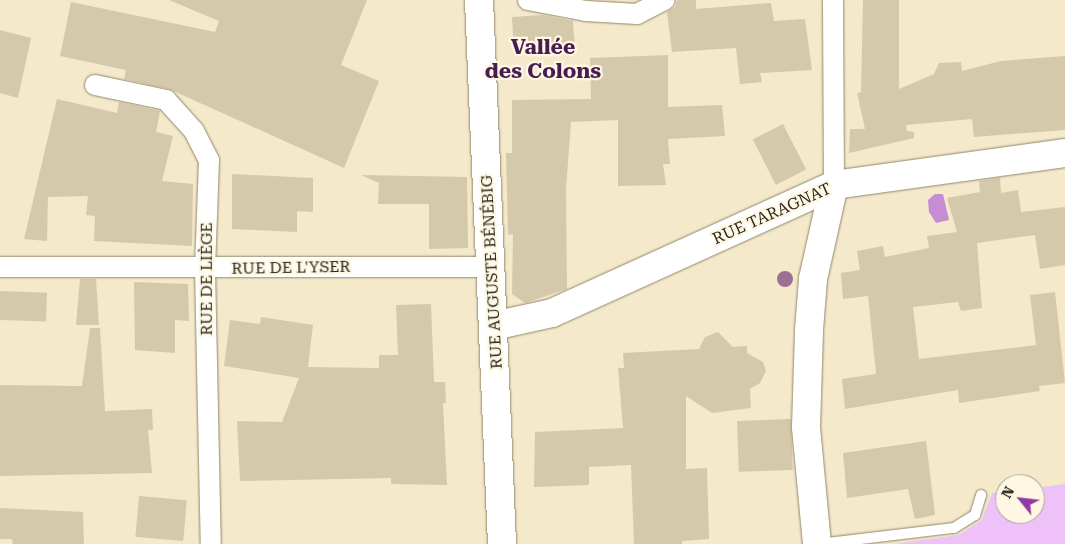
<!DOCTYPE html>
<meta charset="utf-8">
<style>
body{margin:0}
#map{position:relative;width:1065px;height:544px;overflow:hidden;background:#f4e9ca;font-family:"Roboto Serif",serif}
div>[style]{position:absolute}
.green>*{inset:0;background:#eec1f8}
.water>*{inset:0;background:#c68dd3}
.building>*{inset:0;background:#d4c9aa;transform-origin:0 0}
.roads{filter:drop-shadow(0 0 1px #91876a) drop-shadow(0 0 1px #91876a)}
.lane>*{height:10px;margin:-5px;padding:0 5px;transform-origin:5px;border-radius:5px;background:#fff}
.street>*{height:20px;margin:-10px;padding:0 10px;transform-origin:10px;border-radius:10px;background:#fff}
.secondary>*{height:28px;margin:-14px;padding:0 14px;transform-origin:14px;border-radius:14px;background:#fff}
.primary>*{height:28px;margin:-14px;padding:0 14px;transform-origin:14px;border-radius:14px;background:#fff}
.trees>*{width:16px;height:16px;margin:-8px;border-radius:50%;background:#9d6f92}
span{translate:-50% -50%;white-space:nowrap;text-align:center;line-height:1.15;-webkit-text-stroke:4.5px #fdf7e4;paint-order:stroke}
.street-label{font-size:16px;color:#2c271c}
.district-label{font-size:21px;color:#471d51;font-weight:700}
.north{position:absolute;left:995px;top:474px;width:50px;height:50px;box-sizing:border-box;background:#fdf7e4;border:1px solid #a9a494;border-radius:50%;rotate:299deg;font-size:14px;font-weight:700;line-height:20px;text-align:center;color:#2c271c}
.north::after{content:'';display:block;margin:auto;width:18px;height:22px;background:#9239a5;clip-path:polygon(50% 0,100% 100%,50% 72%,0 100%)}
</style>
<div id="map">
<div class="green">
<i style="clip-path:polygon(1065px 484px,1065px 544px,894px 544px,959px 535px,982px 520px,992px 493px,1005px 492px,1005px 514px,1035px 514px,1035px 488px)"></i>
</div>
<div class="water">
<i style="clip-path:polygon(935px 194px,943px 194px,949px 220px,936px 223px,929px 212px,928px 200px)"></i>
</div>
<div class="building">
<i style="clip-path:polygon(169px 0,367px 0,341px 65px,379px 81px,344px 168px,169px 89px,124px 79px,126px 70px,60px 56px,71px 2px,215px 32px,219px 21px)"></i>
<i style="clip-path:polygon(677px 0,696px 0,696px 9px,771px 3px,774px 21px,805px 19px,812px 70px,760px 73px,762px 82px,740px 84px,736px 48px,672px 52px,667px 12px,675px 7px)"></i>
<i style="clip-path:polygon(863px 0,899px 0,899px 89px,934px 74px,939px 63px,961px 62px,962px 71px,1001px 61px,1065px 56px,1065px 130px,974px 137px,972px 119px,906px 125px,907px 131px,914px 132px,914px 138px,849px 153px,850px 129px,865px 129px,857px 93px,861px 92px)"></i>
<i style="clip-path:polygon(543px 15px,573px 21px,575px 50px,514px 53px,512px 17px)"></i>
<i style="clip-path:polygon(0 30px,31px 38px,18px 98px,0 93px)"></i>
<i style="clip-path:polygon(668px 55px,668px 107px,722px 105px,725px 136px,668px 139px,670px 164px,663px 164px,666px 185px,618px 186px,618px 120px,571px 122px,566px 189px,567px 289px,525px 303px,512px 294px,513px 234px,508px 235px,506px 153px,512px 153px,512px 100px,591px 99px,590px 58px)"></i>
<i style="clip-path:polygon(57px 99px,117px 113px,119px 102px,160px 111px,156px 132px,173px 136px,162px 181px,193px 184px,192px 246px,94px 241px,95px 216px,86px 215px,88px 196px,48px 197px,47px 241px,24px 239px)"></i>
<i style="left:783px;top:124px;width:51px;height:34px;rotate:63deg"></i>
<i style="clip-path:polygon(232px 174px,313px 178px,313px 212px,297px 211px,297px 232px,232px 229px)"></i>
<i style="clip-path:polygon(361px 175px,467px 177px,468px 248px,429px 249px,429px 204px,378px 204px,379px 183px)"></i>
<i style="clip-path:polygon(1000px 178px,1001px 193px,1018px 190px,1021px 212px,1065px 207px,1065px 265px,1040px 269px,1035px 235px,977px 243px,982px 308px,961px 311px,958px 302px,913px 307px,919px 359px,1036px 345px,1030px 295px,1055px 292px,1065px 383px,1039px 386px,1040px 391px,959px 403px,958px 390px,845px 409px,842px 379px,876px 374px,868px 296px,843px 299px,841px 273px,860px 270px,857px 251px,883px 246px,885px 257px,929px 248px,927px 236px,957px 232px,947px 198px,980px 192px,979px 181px)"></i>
<i style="clip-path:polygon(80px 279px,96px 279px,99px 325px,76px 325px)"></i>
<i style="clip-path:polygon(134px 282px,188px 284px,189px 321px,175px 320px,175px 353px,135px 350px)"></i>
<i style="left:0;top:291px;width:47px;height:29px;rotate:2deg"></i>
<i style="clip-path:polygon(431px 304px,434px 382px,445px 382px,446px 403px,443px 403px,447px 485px,391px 484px,391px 478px,240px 481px,237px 421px,282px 422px,299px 378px,224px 366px,230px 320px,260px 324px,261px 317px,313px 325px,308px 367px,379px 368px,379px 355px,398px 355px,396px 305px)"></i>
<i style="clip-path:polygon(90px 328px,100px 328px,105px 411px,152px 409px,153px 430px,148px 430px,152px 473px,0 476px,0 385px,82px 386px)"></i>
<i style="clip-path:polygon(718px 332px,733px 347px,747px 346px,747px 353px,763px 362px,766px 371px,760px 383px,750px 389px,751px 408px,712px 413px,686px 396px,686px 469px,707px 468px,709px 539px,682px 541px,682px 544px,634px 544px,631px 465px,589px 467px,589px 485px,534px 487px,535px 432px,623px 428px,618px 368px,624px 368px,623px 353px,699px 349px,705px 337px)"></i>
<i style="left:791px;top:419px;width:51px;height:54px;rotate:88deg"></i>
<i style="clip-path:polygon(926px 441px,935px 515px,915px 519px,908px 489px,847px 498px,843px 453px)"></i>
<i style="left:139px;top:496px;width:48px;height:41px;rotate:5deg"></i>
<i style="clip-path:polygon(0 508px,83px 512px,84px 544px,13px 544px,12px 539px,0 539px)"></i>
</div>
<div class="roads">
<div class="lane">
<i style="left:819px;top:544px;width:136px;rotate:-6.8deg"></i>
<i style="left:954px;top:528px;width:25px;rotate:-32deg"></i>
<i style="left:975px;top:515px;width:21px;rotate:-73deg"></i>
</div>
<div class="street">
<i style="left:528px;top:0;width:59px;rotate:10.7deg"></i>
<i style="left:586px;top:11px;width:51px;rotate:3.4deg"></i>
<i style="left:637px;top:14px;width:31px;rotate:-27deg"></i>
<i style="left:833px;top:0;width:185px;rotate:89.7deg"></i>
<i style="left:95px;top:85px;width:73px;rotate:11.9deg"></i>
<i style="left:166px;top:100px;width:42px;rotate:47.9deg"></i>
<i style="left:194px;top:131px;width:33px;rotate:63deg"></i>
<i style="left:209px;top:160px;width:109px;rotate:92.1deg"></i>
<i style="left:205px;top:269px;width:275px;rotate:88.8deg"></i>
<i style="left:0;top:267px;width:492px"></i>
</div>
<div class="secondary">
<i style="left:493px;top:326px;width:60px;rotate:-12.4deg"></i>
<i style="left:552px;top:313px;width:310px;rotate:-24.4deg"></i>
<i style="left:834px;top:185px;width:233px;rotate:-7.9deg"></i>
<i style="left:817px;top:544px;width:118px;rotate:-95.4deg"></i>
<i style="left:806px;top:427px;width:97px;rotate:-88.2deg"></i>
<i style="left:809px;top:330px;width:51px;rotate:-85.5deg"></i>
<i style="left:813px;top:279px;width:96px;rotate:-77.4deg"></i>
</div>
<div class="primary">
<i style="left:479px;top:0;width:544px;rotate:87.58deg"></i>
</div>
</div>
<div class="trees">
<i style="left:785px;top:279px"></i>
</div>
<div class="street-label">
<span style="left:772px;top:214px;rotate:-24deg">RUE TARAGNAT</span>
<span style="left:291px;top:268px;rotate:-1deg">RUE DE L'YSER</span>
<span style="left:492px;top:272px;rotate:-93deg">RUE AUGUSTE BÉNÉBIG</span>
<span style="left:207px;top:279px;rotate:-90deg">RUE DE LIÈGE</span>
</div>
<div class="district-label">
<span style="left:543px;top:59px">Vallée<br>des Colons</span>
</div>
<div class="north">N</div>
</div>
